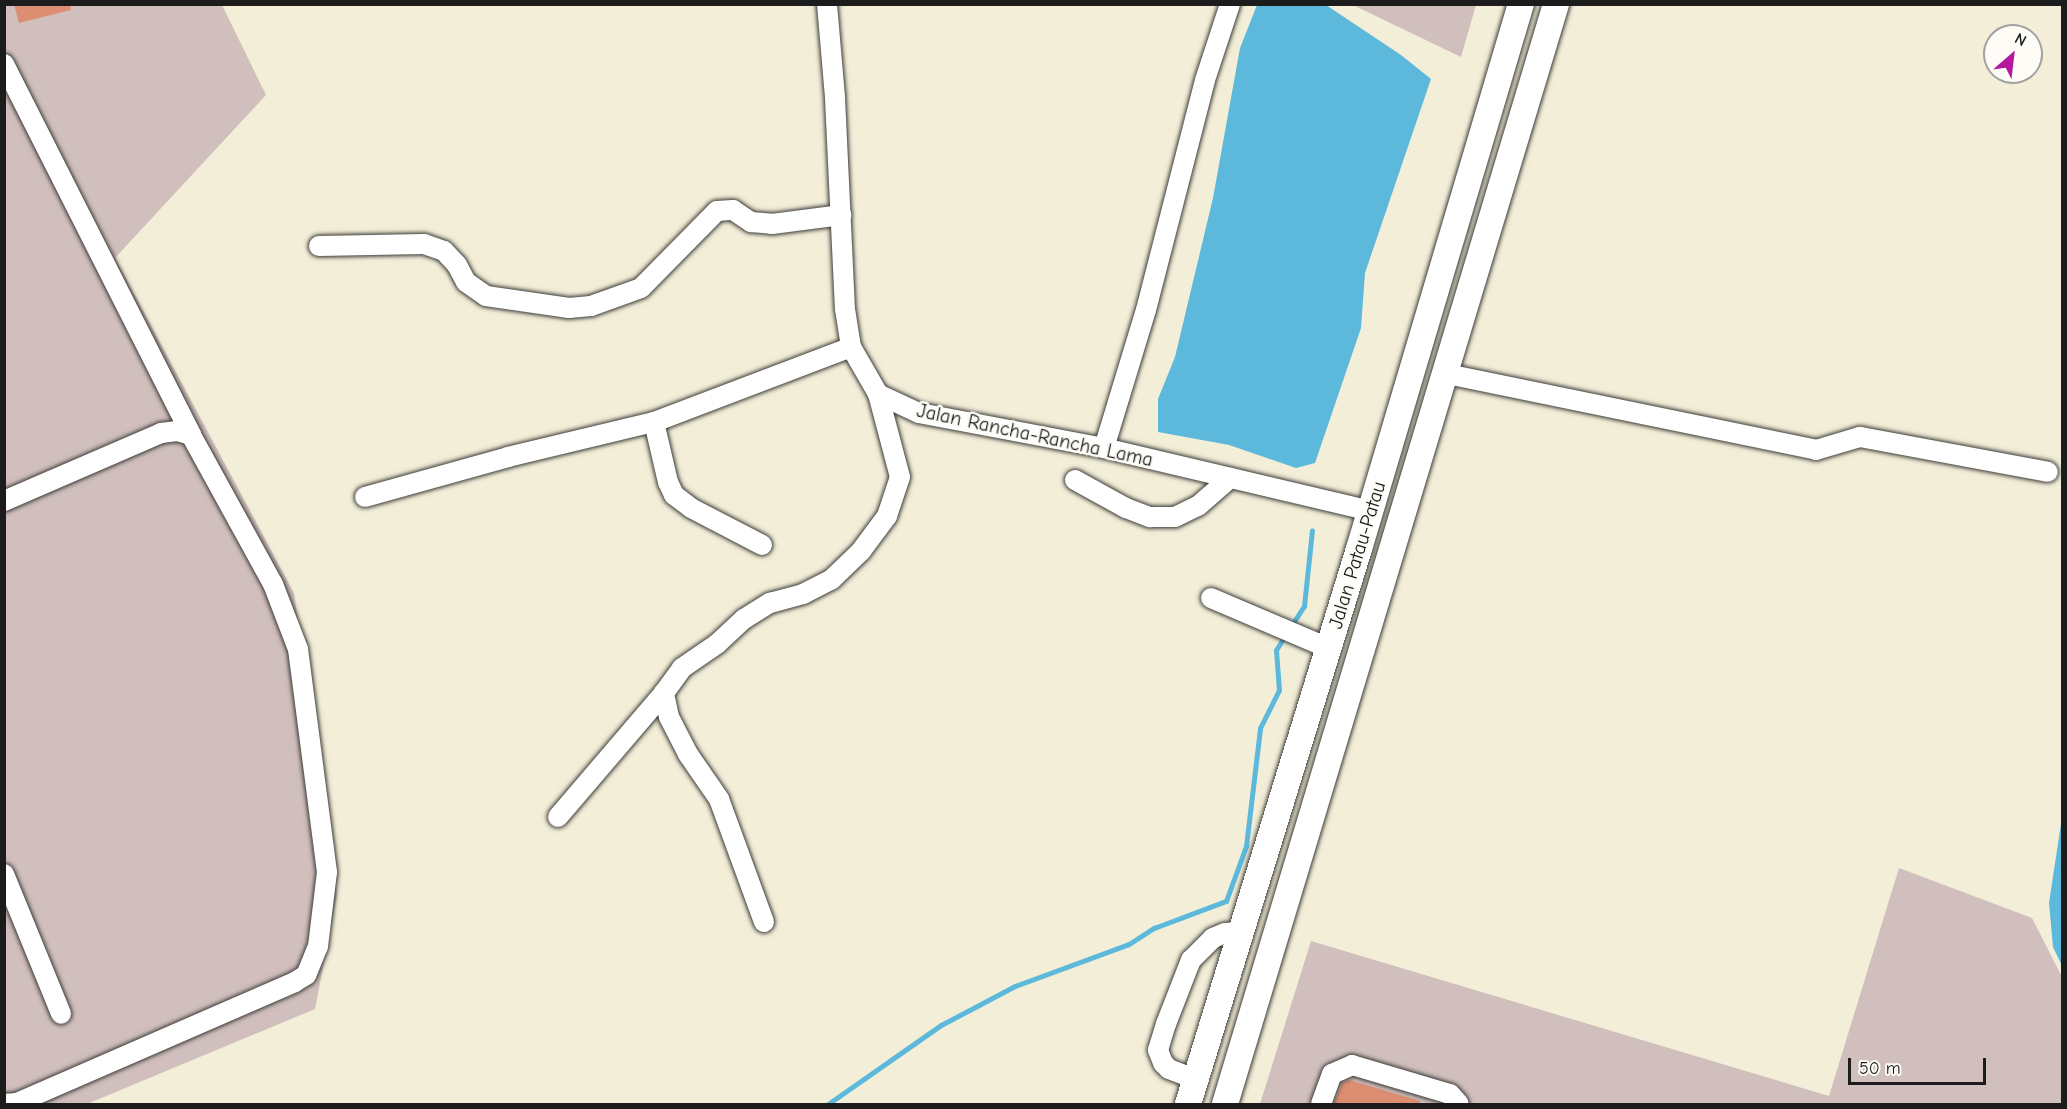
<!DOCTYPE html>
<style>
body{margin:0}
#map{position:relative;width:2067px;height:1109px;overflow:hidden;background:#f3eed8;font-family:"Comic Neue",sans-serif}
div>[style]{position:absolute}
.industrial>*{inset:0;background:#d1bfbd}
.water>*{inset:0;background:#5db9db}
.stream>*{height:5px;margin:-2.5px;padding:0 2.5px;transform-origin:2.5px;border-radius:2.5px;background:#5db9db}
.building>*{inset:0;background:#dd8d71}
.roads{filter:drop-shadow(0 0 2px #3c3c38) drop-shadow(0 0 2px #3c3c38)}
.minor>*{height:20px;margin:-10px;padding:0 10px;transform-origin:10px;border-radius:10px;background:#fff}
.major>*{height:26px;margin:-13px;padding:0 13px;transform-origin:13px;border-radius:13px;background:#fff}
span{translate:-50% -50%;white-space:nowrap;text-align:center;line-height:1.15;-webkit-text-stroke:5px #fdfcf7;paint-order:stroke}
.street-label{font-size:20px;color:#1c1c1c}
.frame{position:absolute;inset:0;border:6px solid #1c1c1c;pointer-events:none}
.north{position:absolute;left:1983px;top:24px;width:60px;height:60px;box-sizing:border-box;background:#fdfcf7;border:2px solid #a3a29f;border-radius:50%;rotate:28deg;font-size:16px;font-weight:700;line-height:24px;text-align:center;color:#1c1c1c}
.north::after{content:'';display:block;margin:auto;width:21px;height:27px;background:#b5179e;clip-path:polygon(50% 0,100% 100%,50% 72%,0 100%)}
.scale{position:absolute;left:1848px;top:1058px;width:138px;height:27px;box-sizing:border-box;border:3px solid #1c1c1c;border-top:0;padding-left:8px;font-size:18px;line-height:21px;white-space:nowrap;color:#1c1c1c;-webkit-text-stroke:4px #fdfcf7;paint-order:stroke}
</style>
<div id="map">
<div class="industrial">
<i style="clip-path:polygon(5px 5px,222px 5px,266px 95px,115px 258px,294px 593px,337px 895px,315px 1009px,87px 1104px,5px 1104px)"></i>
<i style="clip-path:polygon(1353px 5px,1476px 5px,1461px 57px)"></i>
<i style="clip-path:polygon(1899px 868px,2032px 918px,2062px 977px,2062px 1104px,1260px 1104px,1311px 941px,1829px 1096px)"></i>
</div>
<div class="water">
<i style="clip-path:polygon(1257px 5px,1326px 5px,1401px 55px,1431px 79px,1365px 273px,1361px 328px,1315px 463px,1296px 468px,1229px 445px,1158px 432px,1158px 399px,1175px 357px,1213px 198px,1240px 48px)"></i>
<i style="clip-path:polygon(2062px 817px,2062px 966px,2053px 947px,2049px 903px)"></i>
</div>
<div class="stream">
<i style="left:1291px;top:626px;width:24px;rotate:-57deg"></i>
<i style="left:1304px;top:606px;width:76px;rotate:-84deg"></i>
<i style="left:828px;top:1104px;width:138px;rotate:-35deg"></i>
<i style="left:941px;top:1025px;width:84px;rotate:-27.8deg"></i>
<i style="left:1015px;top:986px;width:121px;rotate:-20.2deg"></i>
<i style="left:1129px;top:944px;width:30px;rotate:-33deg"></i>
<i style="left:1154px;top:928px;width:77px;rotate:-20.6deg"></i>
<i style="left:1226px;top:901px;width:59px;rotate:-70deg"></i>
<i style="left:1246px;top:846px;width:119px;rotate:-83.2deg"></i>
<i style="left:1260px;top:728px;width:42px;rotate:-63.4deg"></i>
<i style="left:1279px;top:690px;width:40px;rotate:-94.3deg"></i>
<i style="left:1276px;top:650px;width:19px;rotate:-58deg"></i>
</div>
<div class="building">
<i style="clip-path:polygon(14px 4px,70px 4px,71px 10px,19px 23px)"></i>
<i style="clip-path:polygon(1349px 1080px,1420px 1101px,1420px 1104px,1334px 1104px,1342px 1083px)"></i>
</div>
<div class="roads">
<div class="minor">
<i style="left:827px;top:4px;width:94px;rotate:85.1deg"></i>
<i style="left:835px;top:98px;width:211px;rotate:87.3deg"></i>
<i style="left:845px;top:309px;width:38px;rotate:81deg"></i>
<i style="left:851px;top:347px;width:54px;rotate:60.1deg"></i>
<i style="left:878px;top:394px;width:45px;rotate:24.9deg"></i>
<i style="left:919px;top:413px;width:188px;rotate:10.7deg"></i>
<i style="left:1104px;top:448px;width:273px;rotate:13.3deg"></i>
<i style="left:4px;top:64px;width:415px;rotate:63.2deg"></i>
<i style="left:319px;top:246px;width:105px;rotate:-1.1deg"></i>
<i style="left:424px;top:244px;width:21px;rotate:19deg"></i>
<i style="left:444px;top:251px;width:19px;rotate:47deg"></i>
<i style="left:457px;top:265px;width:19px;rotate:62deg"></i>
<i style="left:466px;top:282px;width:24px;rotate:35deg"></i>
<i style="left:486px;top:296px;width:84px;rotate:8.2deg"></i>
<i style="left:569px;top:308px;width:22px;rotate:-5deg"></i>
<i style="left:591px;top:306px;width:53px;rotate:-19.8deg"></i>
<i style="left:641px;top:288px;width:108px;rotate:-45.4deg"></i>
<i style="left:717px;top:211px;width:16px;rotate:-4deg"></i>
<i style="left:733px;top:210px;width:22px;rotate:34deg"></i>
<i style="left:751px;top:222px;width:21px;rotate:5deg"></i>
<i style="left:772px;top:224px;width:70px;rotate:-7.4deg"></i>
<i style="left:1447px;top:374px;width:377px;rotate:11.6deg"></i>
<i style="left:1816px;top:450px;width:46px;rotate:-16.5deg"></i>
<i style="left:1860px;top:437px;width:191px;rotate:10.5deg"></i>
<i style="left:654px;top:422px;width:62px;rotate:76.9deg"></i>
<i style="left:668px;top:482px;width:14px;rotate:65deg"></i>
<i style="left:674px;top:495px;width:21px;rotate:37deg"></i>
<i style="left:691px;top:508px;width:80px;rotate:27.5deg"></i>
<i style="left:1104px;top:448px;width:144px;rotate:-73.1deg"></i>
<i style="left:1146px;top:310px;width:237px;rotate:-75.6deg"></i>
<i style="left:1205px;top:80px;width:80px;rotate:-71.8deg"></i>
<i style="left:1075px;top:480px;width:58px;rotate:28.8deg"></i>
<i style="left:1126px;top:508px;width:26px;rotate:21deg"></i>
<i style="left:1150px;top:517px;width:25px"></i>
<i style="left:1175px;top:517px;width:25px;rotate:-26deg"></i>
<i style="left:1198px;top:506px;width:43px;rotate:-41.2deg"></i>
<i style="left:365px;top:497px;width:148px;rotate:-15.6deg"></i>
<i style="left:508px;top:457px;width:150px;rotate:-13.5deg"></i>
<i style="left:654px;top:422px;width:211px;rotate:-20.8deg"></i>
<i style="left:4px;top:501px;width:171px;rotate:-23.4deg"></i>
<i style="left:161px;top:433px;width:16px;rotate:-7deg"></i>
<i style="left:177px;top:431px;width:15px;rotate:16deg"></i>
<i style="left:191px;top:435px;width:170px;rotate:61.2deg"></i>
<i style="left:273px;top:584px;width:70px;rotate:69deg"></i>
<i style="left:298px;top:649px;width:225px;rotate:82.6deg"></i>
<i style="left:327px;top:872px;width:75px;rotate:96.9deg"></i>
<i style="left:318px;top:946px;width:31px;rotate:112deg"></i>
<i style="left:306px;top:975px;width:13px;rotate:148deg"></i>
<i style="left:295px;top:982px;width:303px;rotate:156.5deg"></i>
<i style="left:17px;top:1103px;width:13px;rotate:176deg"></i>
<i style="left:1211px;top:598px;width:127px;rotate:23.1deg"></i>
<i style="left:558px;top:817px;width:163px;rotate:-49.5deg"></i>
<i style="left:4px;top:874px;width:151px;rotate:67.8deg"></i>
<i style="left:764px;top:922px;width:131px;rotate:-110.1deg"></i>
<i style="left:719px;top:799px;width:55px;rotate:-124.6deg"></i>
<i style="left:688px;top:754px;width:42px;rotate:-117.2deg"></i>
<i style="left:669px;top:717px;width:25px;rotate:-102deg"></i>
<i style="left:664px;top:693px;width:31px;rotate:-54deg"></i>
<i style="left:682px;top:668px;width:42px;rotate:-34.4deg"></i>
<i style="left:717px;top:644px;width:37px;rotate:-43deg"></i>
<i style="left:744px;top:619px;width:31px;rotate:-32deg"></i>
<i style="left:770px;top:603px;width:34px;rotate:-15deg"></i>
<i style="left:803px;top:594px;width:31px;rotate:-27deg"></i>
<i style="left:831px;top:580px;width:42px;rotate:-44deg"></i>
<i style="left:861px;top:551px;width:44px;rotate:-53.4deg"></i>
<i style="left:887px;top:516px;width:41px;rotate:-71.6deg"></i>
<i style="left:900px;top:477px;width:86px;rotate:-104.8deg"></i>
<i style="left:1195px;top:1079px;width:28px;rotate:-159deg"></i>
<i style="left:1169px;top:1069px;width:8px;rotate:-135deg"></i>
<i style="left:1163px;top:1063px;width:14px;rotate:-111deg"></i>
<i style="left:1158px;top:1050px;width:27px;rotate:-73deg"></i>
<i style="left:1166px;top:1024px;width:69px;rotate:-68.7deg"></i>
<i style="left:1191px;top:960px;width:31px;rotate:-45deg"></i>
<i style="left:1213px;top:938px;width:13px;rotate:-23deg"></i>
<i style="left:1225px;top:933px;width:16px;rotate:-4deg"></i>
<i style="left:1321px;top:1104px;width:32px;rotate:-70deg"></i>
<i style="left:1332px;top:1074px;width:22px;rotate:-24deg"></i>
<i style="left:1352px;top:1065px;width:102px;rotate:16.5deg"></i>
<i style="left:1450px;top:1094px;width:13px;rotate:48deg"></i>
</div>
<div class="major">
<i style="left:1188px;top:1104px;width:581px;rotate:-72.88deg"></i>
<i style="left:1359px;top:549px;width:569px;rotate:-73.45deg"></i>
<i style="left:1225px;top:1104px;width:1149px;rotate:-73.25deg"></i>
</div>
</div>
<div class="street-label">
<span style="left:1035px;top:435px;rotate:12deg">Jalan Rancha-Rancha Lama</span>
<span style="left:1357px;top:555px;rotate:-73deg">Jalan Patau-Patau</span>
</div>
<div class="frame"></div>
<div class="north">N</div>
<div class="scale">50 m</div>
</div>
